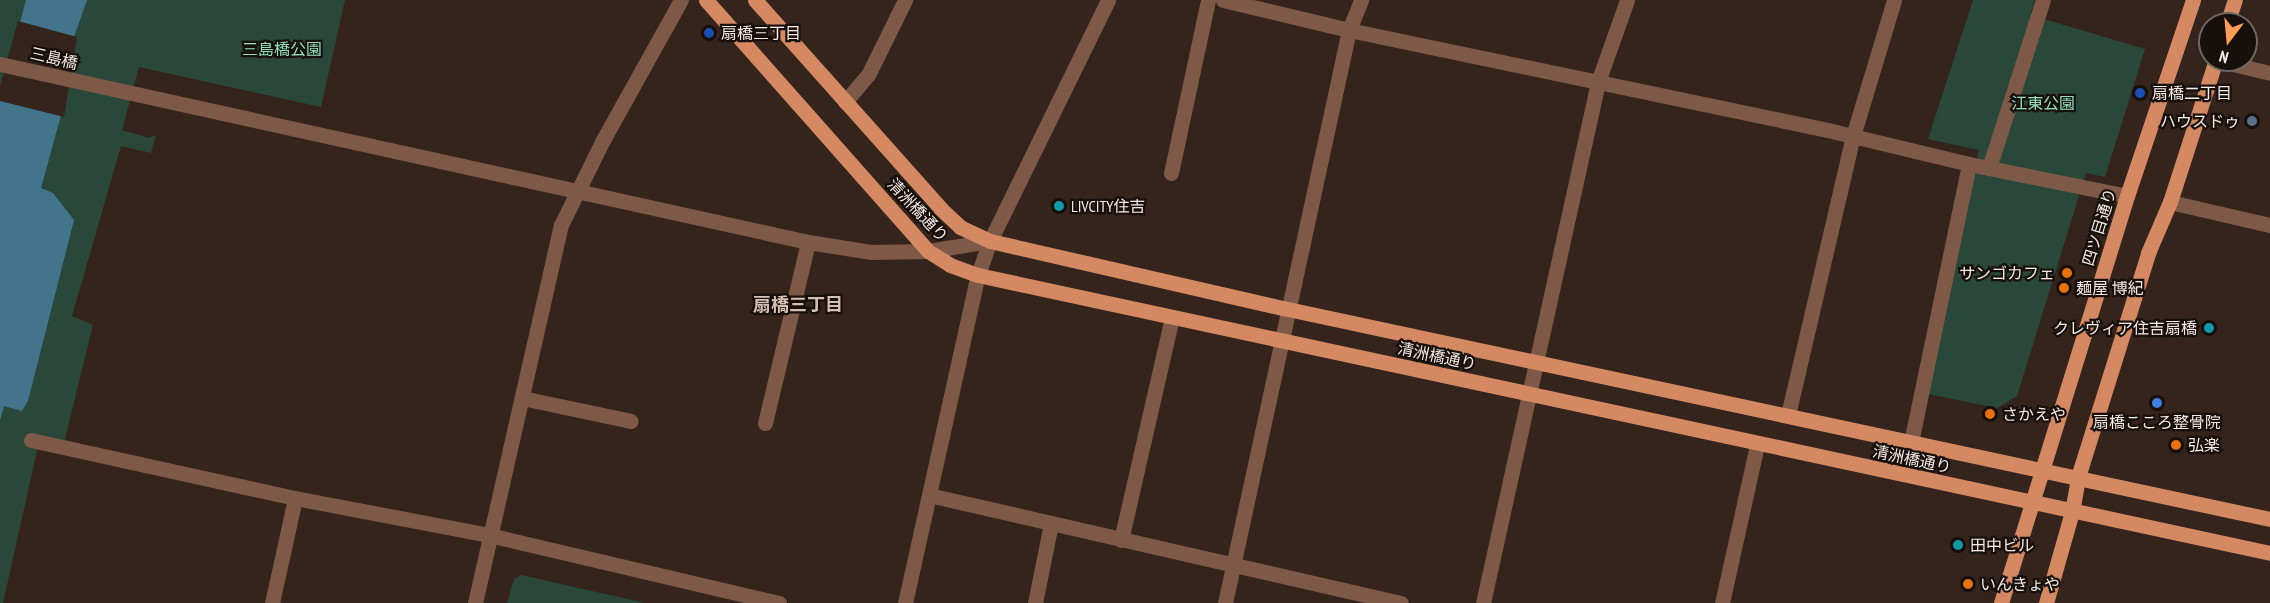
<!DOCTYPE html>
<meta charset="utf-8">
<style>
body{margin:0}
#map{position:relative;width:2270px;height:603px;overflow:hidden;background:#34241b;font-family:"PT Sans Narrow","Noto Sans JP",sans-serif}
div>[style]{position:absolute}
.green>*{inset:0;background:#2a483a}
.water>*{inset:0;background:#42758b}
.pier>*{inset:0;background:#34241b}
.minor>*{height:15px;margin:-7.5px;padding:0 7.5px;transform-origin:7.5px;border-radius:7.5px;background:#7e5947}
.major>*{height:15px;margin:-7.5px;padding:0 7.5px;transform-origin:7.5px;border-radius:7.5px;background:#d48963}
.dots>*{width:16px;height:16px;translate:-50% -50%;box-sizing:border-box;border:3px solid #160f0b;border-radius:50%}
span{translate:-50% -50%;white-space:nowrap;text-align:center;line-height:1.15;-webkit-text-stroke:4.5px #160f0b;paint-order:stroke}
.poi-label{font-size:16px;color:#f5eae4}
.left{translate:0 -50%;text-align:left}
.right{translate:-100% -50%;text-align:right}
.park-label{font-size:16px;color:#91e0bb}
.street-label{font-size:16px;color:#f5eae4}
.neighbourhood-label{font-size:18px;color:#d4bfb3;font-weight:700}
.north{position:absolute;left:2198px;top:12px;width:60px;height:60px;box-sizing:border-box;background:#160f0b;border:2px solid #6f6762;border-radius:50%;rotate:196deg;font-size:16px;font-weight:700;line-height:24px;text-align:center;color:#f5eae4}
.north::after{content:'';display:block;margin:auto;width:21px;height:27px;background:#fd9c56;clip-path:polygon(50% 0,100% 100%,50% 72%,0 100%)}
</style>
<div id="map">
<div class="green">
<i style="clip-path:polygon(0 0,345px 0,321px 107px,139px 67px,122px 130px,149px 138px,156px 135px,151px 153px,121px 146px,72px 316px,93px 325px,63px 447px,39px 442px,3px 603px,0 603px)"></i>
<i style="clip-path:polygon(1973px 0,2035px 0,2030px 15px,2145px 49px,2105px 177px,2086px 173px,2017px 396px,1997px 408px,1928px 394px,1979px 150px,1928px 139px)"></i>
<i style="clip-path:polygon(521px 575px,645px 603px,507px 603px,514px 579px)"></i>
</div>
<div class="water">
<i style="clip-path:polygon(26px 0,87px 0,74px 37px,60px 119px,41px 188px,53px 193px,74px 220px,28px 401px,22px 411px,4px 406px,0 420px,0 97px)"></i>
</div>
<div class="pier">
<i style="clip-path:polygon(18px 21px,77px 37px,64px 117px,0 101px,0 86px)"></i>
</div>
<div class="minor">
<i style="left:1223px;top:0;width:130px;rotate:13.4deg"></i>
<i style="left:1349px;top:30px;width:498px;rotate:11.8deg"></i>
<i style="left:1836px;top:132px;width:137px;rotate:13.5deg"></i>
<i style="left:1969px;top:164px;width:161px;rotate:11.4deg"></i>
<i style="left:2216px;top:60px;width:56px;rotate:13.5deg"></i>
<i style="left:0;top:64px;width:827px;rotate:12.42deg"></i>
<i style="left:808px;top:242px;width:64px;rotate:9deg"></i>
<i style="left:871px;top:252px;width:57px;rotate:-1deg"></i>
<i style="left:928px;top:251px;width:63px;rotate:-9.2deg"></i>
<i style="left:845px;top:102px;width:35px;rotate:-50deg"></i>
<i style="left:868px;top:75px;width:84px;rotate:-63.7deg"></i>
<i style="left:1989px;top:168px;width:176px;rotate:-72.2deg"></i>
<i style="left:1171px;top:173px;width:177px;rotate:-77.9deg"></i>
<i style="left:2170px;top:202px;width:103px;rotate:13deg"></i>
<i style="left:522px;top:398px;width:111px;rotate:11.9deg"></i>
<i style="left:1788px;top:415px;width:286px;rotate:-76.9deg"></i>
<i style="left:1853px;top:136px;width:142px;rotate:-73.2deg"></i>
<i style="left:765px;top:423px;width:186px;rotate:-76.6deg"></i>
<i style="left:31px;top:440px;width:270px;rotate:12.4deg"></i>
<i style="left:295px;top:498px;width:197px;rotate:10.8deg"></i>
<i style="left:489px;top:535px;width:298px;rotate:13.2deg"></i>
<i style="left:1911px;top:442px;width:284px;rotate:-78.2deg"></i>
<i style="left:929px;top:495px;width:484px;rotate:12.9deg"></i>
<i style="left:1121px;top:540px;width:228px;rotate:-77.1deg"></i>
<i style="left:272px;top:603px;width:107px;rotate:-77.6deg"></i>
<i style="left:475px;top:603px;width:388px;rotate:-77.2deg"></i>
<i style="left:561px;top:225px;width:95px;rotate:-63.7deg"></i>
<i style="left:603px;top:140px;width:160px;rotate:-60.9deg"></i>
<i style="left:905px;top:603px;width:336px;rotate:-77.5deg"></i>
<i style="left:978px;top:275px;width:36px;rotate:-71deg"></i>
<i style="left:990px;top:241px;width:268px;rotate:-63.9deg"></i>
<i style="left:1035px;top:603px;width:81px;rotate:-78.6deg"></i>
<i style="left:1225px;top:603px;width:586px;rotate:-77.79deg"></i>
<i style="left:1349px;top:30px;width:32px;rotate:-68deg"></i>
<i style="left:1483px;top:603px;width:534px;rotate:-77.55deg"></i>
<i style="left:1598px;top:82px;width:87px;rotate:-70.5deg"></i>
<i style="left:1722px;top:603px;width:162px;rotate:-77.5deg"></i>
</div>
<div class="major">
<i style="left:706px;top:0;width:335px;rotate:48.5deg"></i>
<i style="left:928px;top:251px;width:26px;rotate:32deg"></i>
<i style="left:950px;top:265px;width:30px;rotate:20deg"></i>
<i style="left:978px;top:275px;width:1322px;rotate:12.14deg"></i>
<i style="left:755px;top:0;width:280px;rotate:48.3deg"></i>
<i style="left:941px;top:209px;width:26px;rotate:43deg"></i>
<i style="left:960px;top:227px;width:33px;rotate:25deg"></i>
<i style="left:990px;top:241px;width:301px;rotate:12.9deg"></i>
<i style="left:1283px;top:308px;width:1009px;rotate:12.07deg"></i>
<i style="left:2227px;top:24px;width:25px;rotate:-72deg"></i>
<i style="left:2001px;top:603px;width:426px;rotate:-72.8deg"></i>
<i style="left:2127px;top:196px;width:207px;rotate:-71.4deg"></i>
<i style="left:2046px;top:603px;width:95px;rotate:-74.1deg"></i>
<i style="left:2072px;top:512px;width:36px;rotate:-80deg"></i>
<i style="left:2078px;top:477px;width:235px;rotate:-72.6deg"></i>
<i style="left:2148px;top:253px;width:56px;rotate:-66.7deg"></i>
<i style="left:2170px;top:202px;width:149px;rotate:-72.1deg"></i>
</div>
<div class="dots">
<i style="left:709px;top:33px;background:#1a4fb4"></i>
<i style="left:2140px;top:93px;background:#1a4fb4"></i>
<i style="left:2252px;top:121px;background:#5c6f8a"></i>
<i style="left:1059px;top:206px;background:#0f9aa8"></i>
<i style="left:2067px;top:273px;background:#e8710a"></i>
<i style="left:2064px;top:288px;background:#e8710a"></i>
<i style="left:2209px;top:328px;background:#0f9aa8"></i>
<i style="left:2157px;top:403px;background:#3f7fe0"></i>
<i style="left:1990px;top:414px;background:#e8710a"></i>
<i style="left:2176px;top:445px;background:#e8710a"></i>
<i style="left:1958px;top:545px;background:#0f9aa8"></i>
<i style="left:1968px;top:584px;background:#e8710a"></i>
</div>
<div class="poi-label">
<span class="left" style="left:721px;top:33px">扇橋三丁目</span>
<span class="left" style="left:2152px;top:93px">扇橋二丁目</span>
<span class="right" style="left:2240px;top:121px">ハウスドゥ</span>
<span class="left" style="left:1071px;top:206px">LIVCITY住吉</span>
<span class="right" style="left:2055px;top:273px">サンゴカフェ</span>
<span class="left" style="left:2076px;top:288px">麺屋 博紀</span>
<span class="right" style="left:2197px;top:328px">クレヴィア住吉扇橋</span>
<span class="left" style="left:2002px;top:414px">さかえや</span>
<span style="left:2157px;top:422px">扇橋こころ整骨院</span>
<span class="left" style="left:2188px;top:445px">弘楽</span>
<span class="left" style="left:1970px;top:545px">田中ビル</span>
<span class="left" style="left:1980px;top:584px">いんきょや</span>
</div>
<div class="park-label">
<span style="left:282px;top:49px">三島橋公園</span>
<span style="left:2043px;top:103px">江東公園</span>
</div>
<div class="street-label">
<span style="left:54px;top:58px;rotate:13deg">三島橋</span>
<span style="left:918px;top:210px;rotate:47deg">清洲橋通り</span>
<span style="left:2099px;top:227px;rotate:-73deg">四ツ目通り</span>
<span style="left:1437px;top:356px;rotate:12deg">清洲橋通り</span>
<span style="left:1912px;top:459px;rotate:12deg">清洲橋通り</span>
</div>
<div class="neighbourhood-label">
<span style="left:798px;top:305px">扇橋三丁目</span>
</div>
<div class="north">N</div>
</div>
